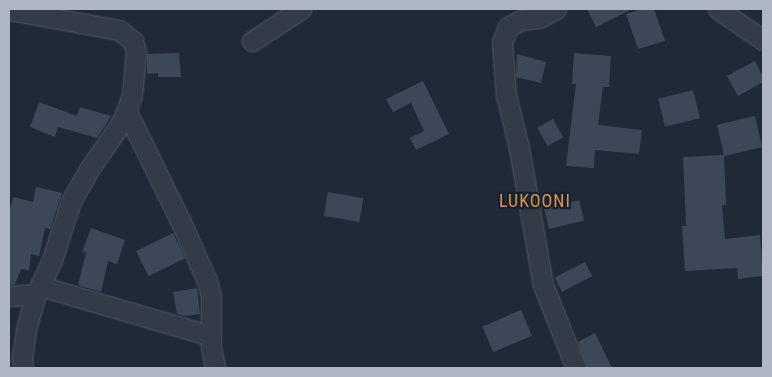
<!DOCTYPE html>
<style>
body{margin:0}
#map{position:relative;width:772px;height:377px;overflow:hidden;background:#202938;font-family:"Roboto Condensed",sans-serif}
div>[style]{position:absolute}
.building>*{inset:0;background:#3c4758;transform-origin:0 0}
.roads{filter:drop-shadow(0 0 1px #515966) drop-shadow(0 0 1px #515966)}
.minor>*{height:19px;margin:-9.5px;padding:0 9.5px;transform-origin:9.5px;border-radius:9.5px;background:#333b49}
span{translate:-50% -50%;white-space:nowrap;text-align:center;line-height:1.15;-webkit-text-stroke:4.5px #19212d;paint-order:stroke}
.quarter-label{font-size:18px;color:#d59459;letter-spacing:1px}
.frame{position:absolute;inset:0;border:10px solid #aeb6c5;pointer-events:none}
</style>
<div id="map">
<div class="building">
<i style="clip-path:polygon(587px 9px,632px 9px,596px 27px)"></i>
<i style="clip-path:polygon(641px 9px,654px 9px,665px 41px,638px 49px,626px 14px)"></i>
<i style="clip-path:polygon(179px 53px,181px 77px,158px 77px,158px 73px,147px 74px,147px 54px)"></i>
<i style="clip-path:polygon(574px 53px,611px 56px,609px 87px,603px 87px,598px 125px,642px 130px,639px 154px,595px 150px,594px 168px,566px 166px,576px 84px,572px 84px)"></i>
<i style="clip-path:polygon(517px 54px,546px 62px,541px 83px,516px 77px)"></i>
<i style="clip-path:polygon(755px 61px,763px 77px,763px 82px,738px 96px,727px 76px)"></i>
<i style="clip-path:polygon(423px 81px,449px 134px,416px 150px,410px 138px,424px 131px,411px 103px,393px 112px,386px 99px)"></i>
<i style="left:693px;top:90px;width:29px;height:36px;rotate:76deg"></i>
<i style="clip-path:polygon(39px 102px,77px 116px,80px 107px,111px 116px,97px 138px,58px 127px,55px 137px,30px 127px)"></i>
<i style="left:755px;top:116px;width:32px;height:39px;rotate:77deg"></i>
<i style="left:553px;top:119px;width:21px;height:18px;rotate:61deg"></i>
<i style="clip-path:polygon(724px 155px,726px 205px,722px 205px,725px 239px,760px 235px,763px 276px,738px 279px,737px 268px,685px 271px,682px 226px,686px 226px,683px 157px)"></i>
<i style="clip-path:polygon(36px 187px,62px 193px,50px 229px,45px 228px,39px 256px,31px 254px,29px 270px,21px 269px,15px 284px,9px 285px,9px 213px,13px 197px,33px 202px)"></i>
<i style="left:328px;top:192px;width:36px;height:24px;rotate:10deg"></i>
<i style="left:579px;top:200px;width:21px;height:36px;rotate:76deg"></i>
<i style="clip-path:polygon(91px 228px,125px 240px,117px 264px,108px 261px,101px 292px,78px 285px,86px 253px,82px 252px)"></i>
<i style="left:173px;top:233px;width:28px;height:41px;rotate:64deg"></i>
<i style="left:585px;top:262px;width:16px;height:34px;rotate:63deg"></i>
<i style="clip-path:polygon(197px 288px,200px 314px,184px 316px,177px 314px,173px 292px)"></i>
<i style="left:521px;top:310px;width:28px;height:42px;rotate:67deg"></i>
<i style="clip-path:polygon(595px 333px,612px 368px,587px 368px,578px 342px)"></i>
</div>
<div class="roads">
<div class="minor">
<i style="left:556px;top:9px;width:19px;rotate:152deg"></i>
<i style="left:539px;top:18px;width:18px;rotate:174deg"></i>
<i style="left:521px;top:20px;width:15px;rotate:152deg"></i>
<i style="left:508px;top:27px;width:16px;rotate:112deg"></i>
<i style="left:502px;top:42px;width:53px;rotate:85.7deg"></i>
<i style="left:506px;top:95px;width:55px;rotate:76.2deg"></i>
<i style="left:519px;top:148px;width:139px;rotate:80.1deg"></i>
<i style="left:543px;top:285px;width:89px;rotate:68.3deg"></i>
<i style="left:718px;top:9px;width:55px;rotate:34.6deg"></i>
<i style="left:9px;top:10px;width:112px;rotate:10.3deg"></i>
<i style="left:119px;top:30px;width:18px;rotate:38deg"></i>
<i style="left:133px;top:41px;width:11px;rotate:75deg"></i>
<i style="left:136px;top:52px;width:43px;rotate:95.3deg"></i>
<i style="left:132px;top:95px;width:27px;rotate:110deg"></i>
<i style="left:123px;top:120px;width:58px;rotate:124.5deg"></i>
<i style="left:90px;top:168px;width:38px;rotate:120deg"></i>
<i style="left:71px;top:201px;width:62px;rotate:107.9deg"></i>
<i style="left:52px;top:260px;width:38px;rotate:115deg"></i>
<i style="left:36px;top:294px;width:32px;rotate:106deg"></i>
<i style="left:27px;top:325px;width:31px;rotate:99deg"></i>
<i style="left:22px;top:356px;width:12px;rotate:85deg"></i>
<i style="left:252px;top:41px;width:59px;rotate:-33.1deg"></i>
<i style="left:127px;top:112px;width:123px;rotate:63.9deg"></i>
<i style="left:181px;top:222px;width:64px;rotate:66.2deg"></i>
<i style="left:207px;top:281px;width:16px;rotate:75deg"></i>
<i style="left:211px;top:296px;width:51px;rotate:90deg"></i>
<i style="left:211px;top:347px;width:21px;rotate:79deg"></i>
<i style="left:40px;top:286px;width:178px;rotate:16.3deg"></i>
<i style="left:9px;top:296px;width:27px;rotate:-4deg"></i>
</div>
</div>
<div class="quarter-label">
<span style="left:535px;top:201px">LUKOONI</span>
</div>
<div class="frame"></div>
</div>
